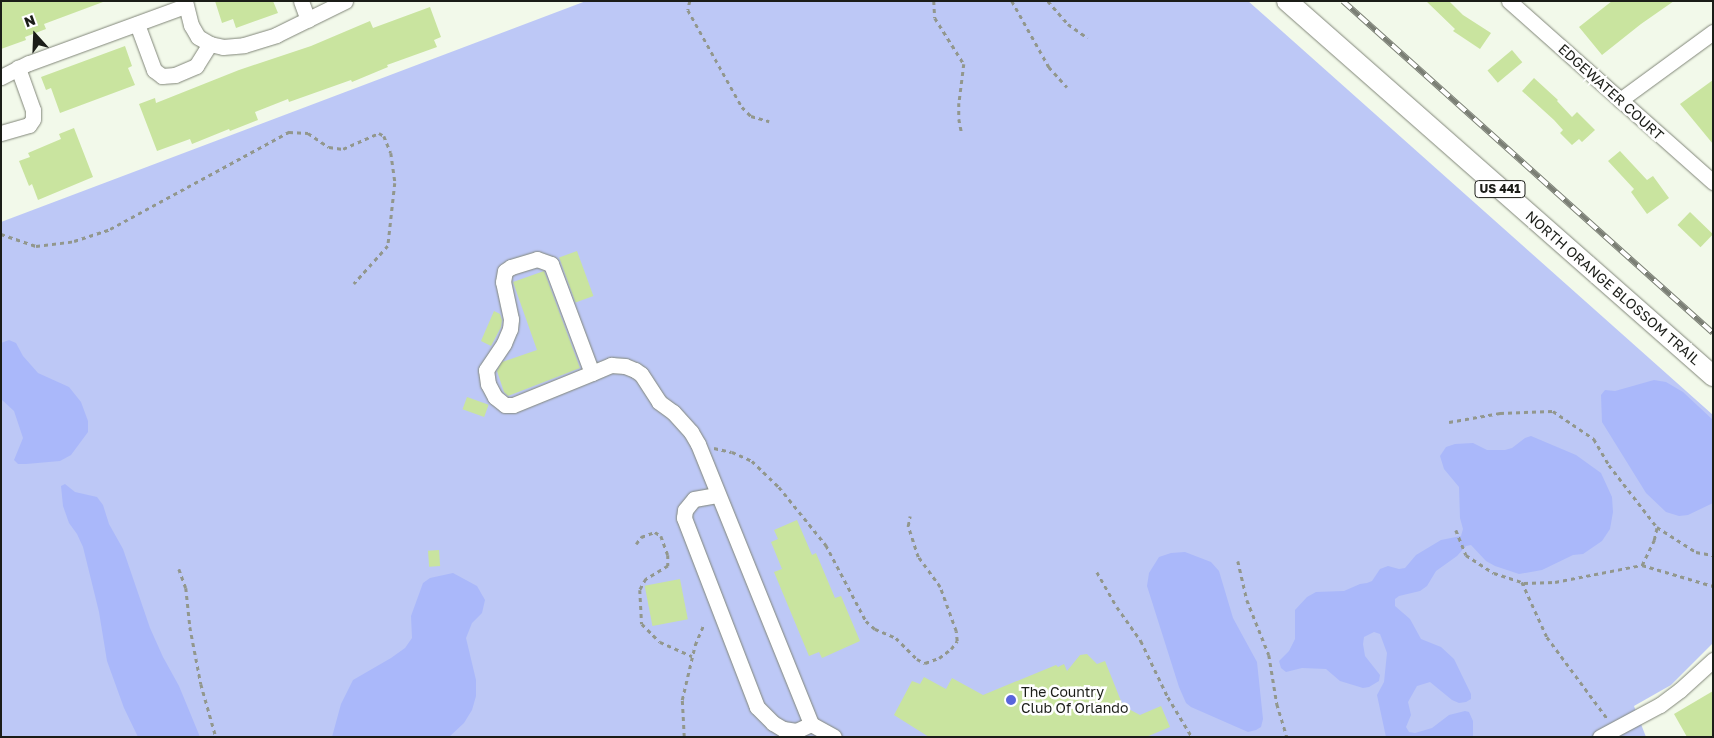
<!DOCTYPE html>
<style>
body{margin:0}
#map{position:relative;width:1714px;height:738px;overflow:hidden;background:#f2f9ea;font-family:"Golos Text",sans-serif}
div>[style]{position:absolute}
.green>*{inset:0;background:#bdc8f6}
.water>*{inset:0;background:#aab8fa}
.building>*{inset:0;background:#c9e49f;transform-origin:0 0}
.path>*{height:2.5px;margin-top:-1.25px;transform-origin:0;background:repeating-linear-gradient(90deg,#92978d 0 4px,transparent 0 8px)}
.roads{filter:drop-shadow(0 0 1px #818679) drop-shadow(0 0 1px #818679)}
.minor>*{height:15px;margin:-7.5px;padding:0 7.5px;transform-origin:7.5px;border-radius:7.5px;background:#fff}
.major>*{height:20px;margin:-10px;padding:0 10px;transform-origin:10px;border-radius:10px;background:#fff}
.rail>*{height:5.5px;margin-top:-2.75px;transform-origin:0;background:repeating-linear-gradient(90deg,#fff 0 11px,#7b7f75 0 22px);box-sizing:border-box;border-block:1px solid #7b7f75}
.dots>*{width:14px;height:14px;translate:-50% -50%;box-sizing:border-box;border:2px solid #fff;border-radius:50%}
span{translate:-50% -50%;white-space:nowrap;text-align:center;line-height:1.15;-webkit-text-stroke:5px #fff;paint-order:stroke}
.shield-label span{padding:1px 4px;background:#fff;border:1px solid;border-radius:4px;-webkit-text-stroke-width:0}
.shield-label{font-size:12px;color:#1b1d18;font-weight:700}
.street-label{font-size:14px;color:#1b1d18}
.poi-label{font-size:14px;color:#1b1d18}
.left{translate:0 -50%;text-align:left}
.frame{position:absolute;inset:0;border:2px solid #1b1d18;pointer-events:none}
.north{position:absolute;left:10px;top:10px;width:50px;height:50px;-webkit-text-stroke:4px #fff;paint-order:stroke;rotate:340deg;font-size:14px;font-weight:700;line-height:20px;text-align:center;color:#1b1d18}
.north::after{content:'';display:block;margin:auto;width:18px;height:22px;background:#1b1d18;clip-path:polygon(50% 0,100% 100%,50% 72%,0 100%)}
</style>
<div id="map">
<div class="green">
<i style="clip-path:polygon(586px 1px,1248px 1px,1713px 415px,1713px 643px,1671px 685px,1634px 706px,1646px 737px,1px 737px,1px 222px)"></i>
</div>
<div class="water">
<i style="clip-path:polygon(9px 340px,16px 343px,23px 356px,38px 373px,69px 387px,81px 402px,88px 421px,88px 432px,71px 455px,60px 461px,26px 464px,18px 464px,14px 460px,23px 438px,14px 411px,1px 399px,1px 343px)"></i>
<i style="clip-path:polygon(1654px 380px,1666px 382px,1683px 392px,1713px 420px,1713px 503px,1688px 515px,1679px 516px,1666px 512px,1646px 493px,1602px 422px,1601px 395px,1605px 390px,1615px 391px)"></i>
<i style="clip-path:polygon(1531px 436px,1576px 455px,1601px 473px,1612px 497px,1613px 512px,1610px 529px,1602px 541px,1583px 554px,1573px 555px,1542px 570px,1519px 574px,1495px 566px,1486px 561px,1471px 545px,1466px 546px,1457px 556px,1436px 571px,1427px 586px,1420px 591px,1399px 596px,1395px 599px,1395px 606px,1410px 619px,1421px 639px,1441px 647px,1454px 659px,1471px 694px,1471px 699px,1466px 702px,1459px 703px,1452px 700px,1430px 682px,1417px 686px,1408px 702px,1411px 715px,1406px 727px,1409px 732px,1415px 733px,1432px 728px,1449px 715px,1465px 711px,1469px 712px,1473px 721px,1473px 737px,1386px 737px,1377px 695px,1384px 682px,1387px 653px,1380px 634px,1374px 632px,1364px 637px,1363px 644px,1365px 656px,1380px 675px,1379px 681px,1369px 687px,1363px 688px,1340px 681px,1326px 669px,1302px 668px,1286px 672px,1281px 668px,1279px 661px,1289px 651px,1295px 639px,1295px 610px,1307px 597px,1316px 592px,1344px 591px,1360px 584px,1367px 583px,1372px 581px,1380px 569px,1388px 566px,1399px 569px,1405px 568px,1416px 555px,1441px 540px,1461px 536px,1463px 529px,1460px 518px,1459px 487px,1444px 469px,1440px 456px,1446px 447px,1455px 444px,1473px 443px,1487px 450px,1505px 450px,1512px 448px,1525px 438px)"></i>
<i style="clip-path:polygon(65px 484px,75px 492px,97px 497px,103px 505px,109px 524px,123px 549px,150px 628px,163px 657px,179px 686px,200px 737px,138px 737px,124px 708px,107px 661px,99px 612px,83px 547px,77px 534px,69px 523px,63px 506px,61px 486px)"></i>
<i style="clip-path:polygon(1185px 552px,1211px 562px,1219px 571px,1233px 618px,1257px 662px,1263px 719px,1261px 727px,1256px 730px,1248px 732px,1191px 707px,1186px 703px,1179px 687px,1147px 586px,1149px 573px,1159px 557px,1171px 553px)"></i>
<i style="clip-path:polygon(453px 573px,477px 586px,485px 600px,482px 613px,472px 623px,466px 638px,476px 680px,476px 696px,472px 710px,464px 723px,449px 737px,332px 737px,341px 704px,353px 680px,391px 658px,405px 648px,412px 638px,411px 616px,423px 583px,430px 578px)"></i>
</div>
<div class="building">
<i style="clip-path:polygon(1px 1px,102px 1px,103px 2px,44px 24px,46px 29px,25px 37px,26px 40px,1px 49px)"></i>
<i style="clip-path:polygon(215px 1px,273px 1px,278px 13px,236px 28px,233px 19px,222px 23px)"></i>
<i style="clip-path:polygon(1426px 1px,1449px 1px,1463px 15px,1491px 33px,1480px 49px,1453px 31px,1455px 29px)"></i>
<i style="clip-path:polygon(1612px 1px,1674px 1px,1641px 24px,1602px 55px,1579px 27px)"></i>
<i style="clip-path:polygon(430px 7px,441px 37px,434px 40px,437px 47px,387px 65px,388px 67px,352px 82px,351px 80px,289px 102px,288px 99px,255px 112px,258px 120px,230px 131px,229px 129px,192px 144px,190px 139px,157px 151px,139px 104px,155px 98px,156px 103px,239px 70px,311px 46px,370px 21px,373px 28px)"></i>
<i style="clip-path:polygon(125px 46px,132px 66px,128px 68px,135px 85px,60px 113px,51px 88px,46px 90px,41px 77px)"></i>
<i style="left:1512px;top:50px;width:16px;height:32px;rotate:50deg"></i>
<i style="clip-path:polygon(1534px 78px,1558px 100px,1557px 101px,1572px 117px,1577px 112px,1595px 130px,1582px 142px,1579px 139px,1572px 145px,1560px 133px,1563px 130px,1554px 120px,1522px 91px)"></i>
<i style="clip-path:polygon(1713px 80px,1713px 144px,1680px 104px)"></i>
<i style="clip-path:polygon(74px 128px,93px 177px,38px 200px,32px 184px,29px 186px,19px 161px,30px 157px,28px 153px,61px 139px,59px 134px)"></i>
<i style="clip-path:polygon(1620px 151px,1647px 180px,1653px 176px,1669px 198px,1647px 214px,1631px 192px,1634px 189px,1608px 161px)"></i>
<i style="left:1690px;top:212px;width:32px;height:18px;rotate:44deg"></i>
<i style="left:577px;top:251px;width:48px;height:19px;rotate:70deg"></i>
<i style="clip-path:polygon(544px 271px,580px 368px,508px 396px,504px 392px,497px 371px,502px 362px,537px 350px,513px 282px)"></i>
<i style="clip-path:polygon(494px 311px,500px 314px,502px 320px,501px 327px,491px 346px,481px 341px)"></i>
<i style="left:467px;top:397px;width:23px;height:13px;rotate:20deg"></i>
<i style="clip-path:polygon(797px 520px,812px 555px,816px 553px,835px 598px,841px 596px,860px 641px,822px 658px,819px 652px,809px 656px,774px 572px,782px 569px,771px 542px,778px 539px,774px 530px)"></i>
<i style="left:439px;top:550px;width:16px;height:11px;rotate:86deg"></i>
<i style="left:680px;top:579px;width:41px;height:36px;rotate:79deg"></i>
<i style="clip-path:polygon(1087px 654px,1097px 664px,1105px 661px,1123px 706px,1140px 715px,1161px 706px,1170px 727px,1146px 737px,929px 737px,894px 715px,912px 681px,920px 684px,924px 677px,946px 689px,952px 678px,983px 695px,1056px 665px,1058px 667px,1064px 664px,1067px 671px,1080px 655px)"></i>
<i style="clip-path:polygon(1713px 691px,1713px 737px,1687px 737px,1674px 714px)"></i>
</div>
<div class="path">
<i style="left:690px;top:1px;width:9px;rotate:103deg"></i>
<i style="left:688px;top:10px;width:111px;rotate:60.9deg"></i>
<i style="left:742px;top:107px;width:13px;rotate:45deg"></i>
<i style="left:751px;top:116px;width:19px;rotate:16deg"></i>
<i style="left:934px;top:1px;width:17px;rotate:87deg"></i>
<i style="left:935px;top:18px;width:54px;rotate:57.8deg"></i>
<i style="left:964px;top:64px;width:39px;rotate:97deg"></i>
<i style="left:959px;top:103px;width:16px;rotate:90deg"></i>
<i style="left:959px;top:119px;width:15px;rotate:79deg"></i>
<i style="left:1012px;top:1px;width:76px;rotate:60.7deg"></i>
<i style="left:1049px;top:67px;width:27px;rotate:48deg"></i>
<i style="left:1048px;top:1px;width:30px;rotate:49deg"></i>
<i style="left:1068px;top:24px;width:24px;rotate:35deg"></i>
<i style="left:1px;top:234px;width:37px;rotate:19deg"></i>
<i style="left:36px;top:246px;width:38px;rotate:-7deg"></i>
<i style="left:74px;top:241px;width:38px;rotate:-18deg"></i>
<i style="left:110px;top:229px;width:204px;rotate:-28.5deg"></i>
<i style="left:289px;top:132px;width:19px;rotate:3deg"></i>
<i style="left:308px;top:133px;width:25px;rotate:34deg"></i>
<i style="left:329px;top:147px;width:14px;rotate:8deg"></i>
<i style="left:343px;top:149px;width:39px;rotate:-24deg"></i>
<i style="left:379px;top:133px;width:6px;rotate:31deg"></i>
<i style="left:384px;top:136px;width:18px;rotate:68deg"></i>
<i style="left:391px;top:153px;width:30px;rotate:82deg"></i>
<i style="left:395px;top:183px;width:63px;rotate:96.3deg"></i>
<i style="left:388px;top:246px;width:51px;rotate:131.8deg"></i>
<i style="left:1449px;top:422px;width:52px;rotate:-10deg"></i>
<i style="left:1500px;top:413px;width:53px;rotate:-2.2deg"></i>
<i style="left:1553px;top:411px;width:50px;rotate:34.3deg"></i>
<i style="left:1594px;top:439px;width:30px;rotate:60deg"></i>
<i style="left:1609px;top:465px;width:78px;rotate:52.3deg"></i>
<i style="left:1657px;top:527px;width:46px;rotate:32.7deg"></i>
<i style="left:1696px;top:552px;width:17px;rotate:10deg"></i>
<i style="left:714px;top:448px;width:18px;rotate:13deg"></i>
<i style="left:732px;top:452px;width:22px;rotate:24deg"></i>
<i style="left:752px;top:461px;width:37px;rotate:44deg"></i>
<i style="left:779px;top:487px;width:75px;rotate:51deg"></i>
<i style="left:826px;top:545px;width:86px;rotate:62.2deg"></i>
<i style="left:866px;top:621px;width:12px;rotate:42deg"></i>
<i style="left:875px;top:629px;width:23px;rotate:23deg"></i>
<i style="left:896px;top:638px;width:30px;rotate:45deg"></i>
<i style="left:917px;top:659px;width:9px;rotate:27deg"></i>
<i style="left:925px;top:663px;width:15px;rotate:-20deg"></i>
<i style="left:939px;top:658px;width:15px;rotate:-37deg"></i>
<i style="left:951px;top:649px;width:10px;rotate:-53deg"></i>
<i style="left:957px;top:641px;width:10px;rotate:-96deg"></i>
<i style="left:956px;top:631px;width:47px;rotate:-110deg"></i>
<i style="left:940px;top:587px;width:37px;rotate:-126deg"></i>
<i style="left:918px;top:557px;width:33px;rotate:-108deg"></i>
<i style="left:908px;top:526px;width:10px;rotate:-79deg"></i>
<i style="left:1456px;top:530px;width:27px;rotate:68deg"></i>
<i style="left:1466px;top:555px;width:33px;rotate:33deg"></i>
<i style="left:1494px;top:573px;width:32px;rotate:18deg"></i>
<i style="left:1524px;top:583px;width:31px;rotate:-2deg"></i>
<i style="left:1555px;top:582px;width:89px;rotate:-11.1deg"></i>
<i style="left:1642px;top:565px;width:28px;rotate:-64deg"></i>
<i style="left:1654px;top:540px;width:13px;rotate:-77deg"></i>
<i style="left:636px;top:544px;width:9px;rotate:-54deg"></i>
<i style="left:641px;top:537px;width:15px;rotate:-20deg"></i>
<i style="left:655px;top:532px;width:7px;rotate:34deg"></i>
<i style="left:661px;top:536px;width:20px;rotate:70deg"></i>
<i style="left:668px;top:555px;width:11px;rotate:90deg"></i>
<i style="left:668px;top:566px;width:26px;rotate:149deg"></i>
<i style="left:646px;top:579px;width:13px;rotate:119deg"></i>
<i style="left:640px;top:590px;width:34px;rotate:87deg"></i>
<i style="left:642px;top:624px;width:25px;rotate:45deg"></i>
<i style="left:660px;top:642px;width:35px;rotate:24deg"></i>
<i style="left:1238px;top:561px;width:40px;rotate:77deg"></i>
<i style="left:1247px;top:600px;width:59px;rotate:68.2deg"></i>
<i style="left:1269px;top:655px;width:50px;rotate:80.7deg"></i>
<i style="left:1277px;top:704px;width:34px;rotate:73deg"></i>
<i style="left:1642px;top:565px;width:74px;rotate:16.5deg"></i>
<i style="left:179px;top:569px;width:20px;rotate:70deg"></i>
<i style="left:186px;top:588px;width:39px;rotate:84deg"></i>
<i style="left:190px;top:627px;width:58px;rotate:79.1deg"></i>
<i style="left:201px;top:684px;width:55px;rotate:74.2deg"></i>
<i style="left:1097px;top:572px;width:40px;rotate:60.3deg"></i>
<i style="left:1117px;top:607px;width:42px;rotate:54.8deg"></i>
<i style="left:1141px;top:641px;width:62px;rotate:64.3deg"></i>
<i style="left:1168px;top:697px;width:47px;rotate:59deg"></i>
<i style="left:1522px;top:582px;width:60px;rotate:65.6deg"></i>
<i style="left:1547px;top:637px;width:101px;rotate:53.5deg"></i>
<i style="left:684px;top:737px;width:37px;rotate:-93deg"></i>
<i style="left:682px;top:700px;width:57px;rotate:-76.7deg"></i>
<i style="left:695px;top:645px;width:21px;rotate:-67deg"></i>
</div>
<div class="roads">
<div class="minor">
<i style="left:185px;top:1px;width:25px;rotate:76deg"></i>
<i style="left:191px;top:25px;width:14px;rotate:60deg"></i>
<i style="left:198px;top:37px;width:14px;rotate:30deg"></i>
<i style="left:210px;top:44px;width:13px;rotate:13deg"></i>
<i style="left:223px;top:47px;width:21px;rotate:-5deg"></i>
<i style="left:244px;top:45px;width:34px;rotate:-17deg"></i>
<i style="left:276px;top:35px;width:77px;rotate:-26.2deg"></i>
<i style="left:301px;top:1px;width:20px;rotate:70deg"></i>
<i style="left:1509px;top:1px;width:273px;rotate:41.6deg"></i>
<i style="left:137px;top:24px;width:49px;rotate:69.7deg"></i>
<i style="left:154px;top:70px;width:10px;rotate:37deg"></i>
<i style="left:162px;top:76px;width:13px;rotate:-4deg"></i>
<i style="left:175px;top:75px;width:23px;rotate:-23deg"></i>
<i style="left:196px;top:66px;width:26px;rotate:-58deg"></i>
<i style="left:1px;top:77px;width:31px;rotate:-27deg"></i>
<i style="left:29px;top:63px;width:166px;rotate:-20.1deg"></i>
<i style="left:1620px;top:100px;width:115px;rotate:-36.2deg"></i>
<i style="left:1px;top:133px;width:29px;rotate:-16deg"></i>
<i style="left:29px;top:125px;width:7px;rotate:-56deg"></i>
<i style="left:33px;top:119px;width:9px;rotate:-90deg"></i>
<i style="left:33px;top:110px;width:45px;rotate:-109.7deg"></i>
<i style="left:592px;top:373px;width:85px;rotate:157.9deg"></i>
<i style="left:513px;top:405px;width:8px;rotate:180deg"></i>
<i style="left:505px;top:405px;width:13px;rotate:-141deg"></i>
<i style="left:495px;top:397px;width:15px;rotate:-118deg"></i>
<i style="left:488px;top:384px;width:14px;rotate:-98deg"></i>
<i style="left:486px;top:370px;width:32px;rotate:-56deg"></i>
<i style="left:504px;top:343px;width:15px;rotate:-67deg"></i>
<i style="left:510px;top:329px;width:10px;rotate:-84deg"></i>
<i style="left:511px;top:319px;width:38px;rotate:-102deg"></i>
<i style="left:503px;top:282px;width:11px;rotate:-80deg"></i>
<i style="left:505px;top:271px;width:7px;rotate:-34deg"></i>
<i style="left:511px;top:267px;width:27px;rotate:-17deg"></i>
<i style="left:537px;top:259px;width:15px;rotate:20deg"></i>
<i style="left:551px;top:264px;width:116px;rotate:69.4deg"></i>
<i style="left:592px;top:373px;width:21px;rotate:-23deg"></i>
<i style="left:611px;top:365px;width:14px;rotate:4deg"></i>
<i style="left:625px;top:366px;width:11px;rotate:22deg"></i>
<i style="left:635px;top:370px;width:7px;rotate:34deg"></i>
<i style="left:641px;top:374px;width:33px;rotate:57deg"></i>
<i style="left:659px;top:402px;width:17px;rotate:36deg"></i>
<i style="left:673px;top:412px;width:27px;rotate:48deg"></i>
<i style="left:691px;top:432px;width:14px;rotate:60deg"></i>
<i style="left:698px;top:444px;width:302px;rotate:68deg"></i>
<i style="left:811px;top:724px;width:17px;rotate:155deg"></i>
<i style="left:796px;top:731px;width:13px;rotate:-171deg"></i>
<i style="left:783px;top:729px;width:12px;rotate:-149deg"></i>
<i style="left:773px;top:723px;width:23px;rotate:-135deg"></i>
<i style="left:757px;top:707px;width:203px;rotate:-111.1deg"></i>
<i style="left:684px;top:518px;width:8px;rotate:-83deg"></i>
<i style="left:685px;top:510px;width:14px;rotate:-51deg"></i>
<i style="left:694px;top:499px;width:23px;rotate:-10deg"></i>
<i style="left:811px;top:724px;width:26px;rotate:29deg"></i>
<i style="left:1600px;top:737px;width:68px;rotate:-28.1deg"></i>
<i style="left:1660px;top:705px;width:25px;rotate:-37deg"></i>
<i style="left:1680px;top:690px;width:45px;rotate:-42.3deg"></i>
</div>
<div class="major">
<i style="left:1287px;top:1px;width:568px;rotate:41.36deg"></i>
</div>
</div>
<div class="rail">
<i style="left:1343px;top:1px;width:497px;rotate:41.9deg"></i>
</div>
<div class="dots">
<i style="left:1011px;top:700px;background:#5965dc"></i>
</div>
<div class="shield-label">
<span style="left:1500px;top:189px">US 441</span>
</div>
<div class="street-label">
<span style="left:1611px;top:92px;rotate:42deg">EDGEWATER COURT</span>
<span style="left:1613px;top:288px;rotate:41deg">NORTH ORANGE BLOSSOM TRAIL</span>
</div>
<div class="poi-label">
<span class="left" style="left:1021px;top:700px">The Country<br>Club Of Orlando</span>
</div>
<div class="frame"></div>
<div class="north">N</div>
</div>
